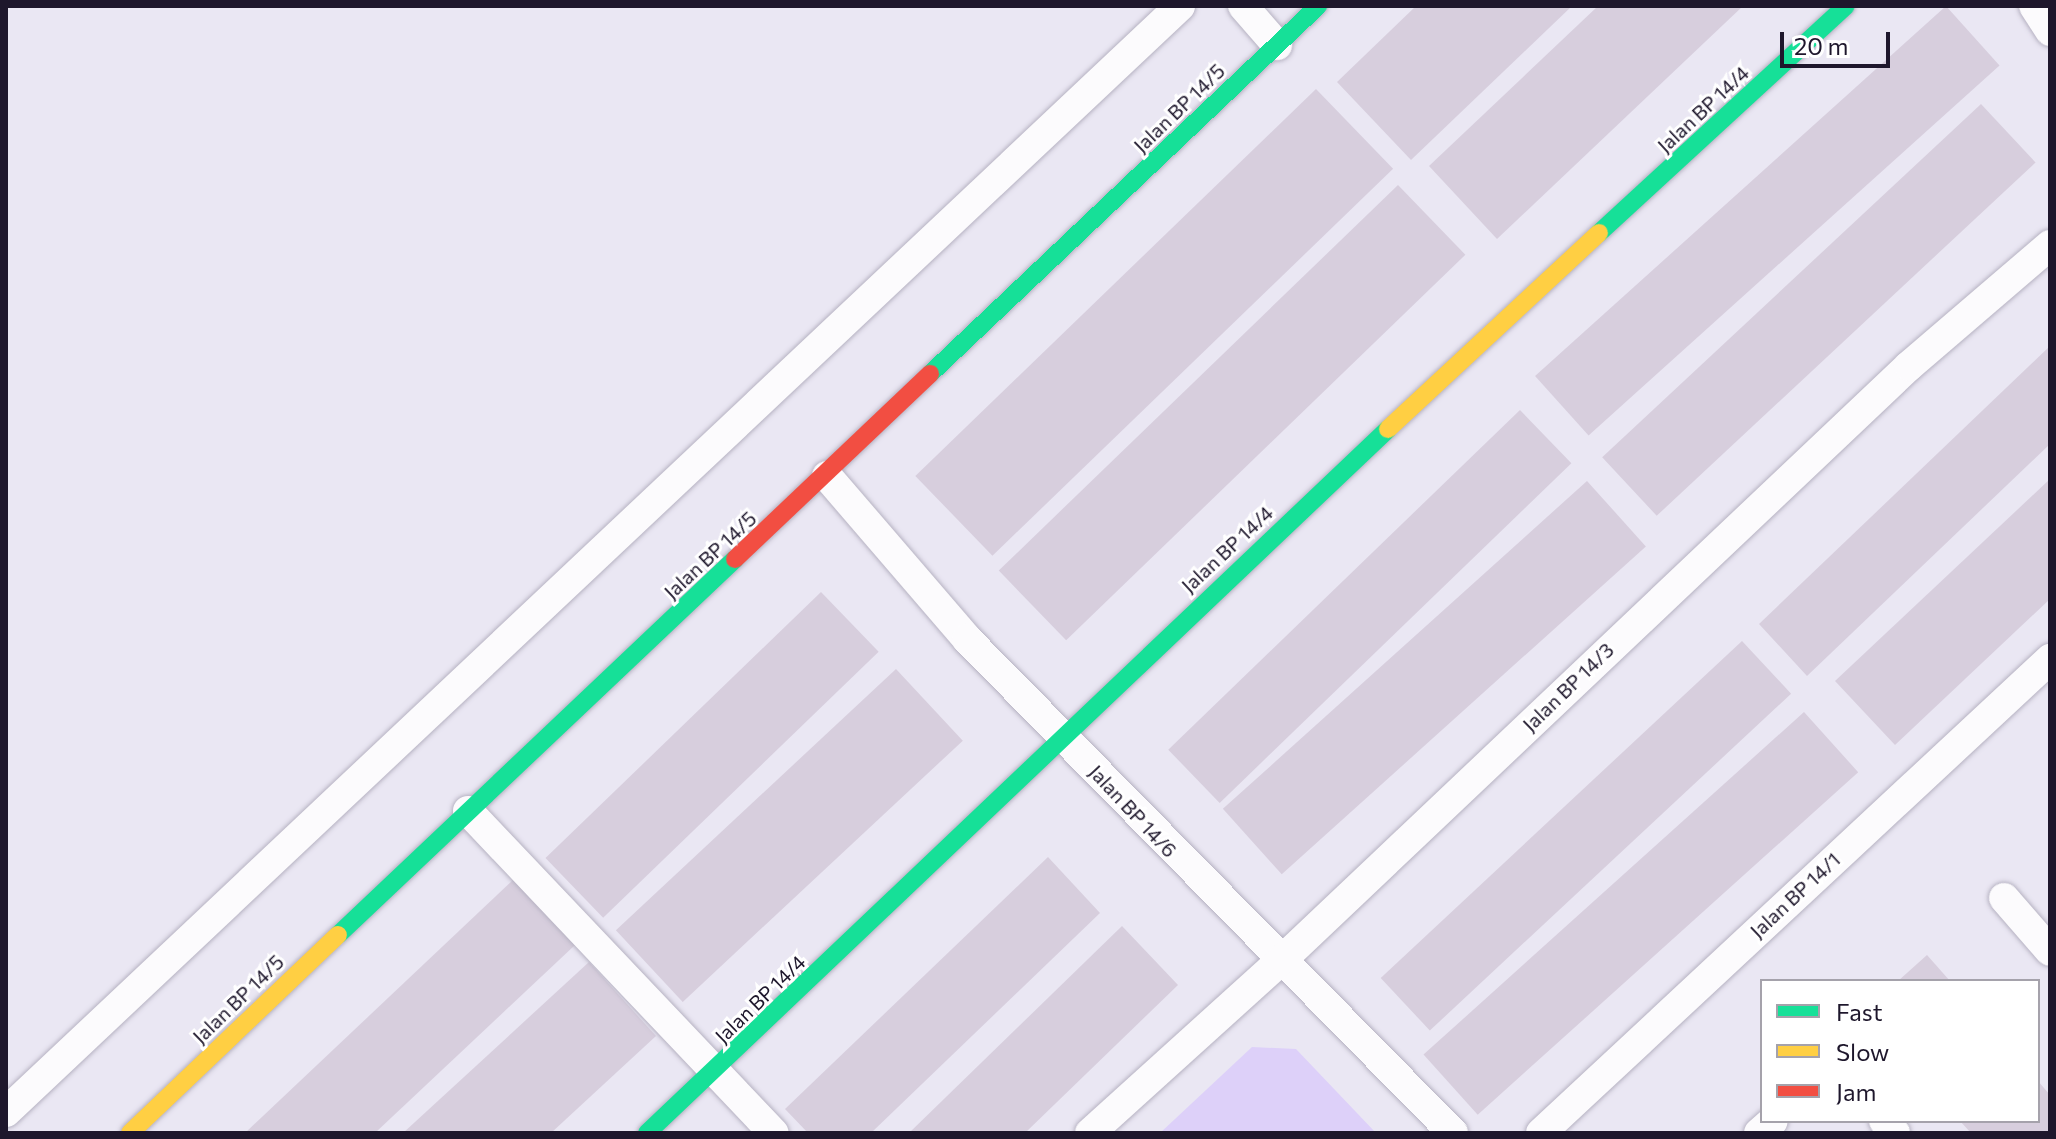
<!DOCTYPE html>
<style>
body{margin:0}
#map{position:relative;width:2056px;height:1139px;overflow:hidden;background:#eae7f3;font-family:Commissioner,sans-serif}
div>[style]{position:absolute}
.green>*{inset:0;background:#ddd0f9}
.building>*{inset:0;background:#d7cedd;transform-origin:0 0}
.roads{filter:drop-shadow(0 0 2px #b6b2c2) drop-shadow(0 0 2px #b6b2c2)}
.street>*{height:30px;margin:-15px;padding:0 15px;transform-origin:15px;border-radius:15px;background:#fcfbfd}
.fast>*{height:18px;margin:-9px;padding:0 9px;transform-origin:9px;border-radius:9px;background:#16e098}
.slow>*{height:18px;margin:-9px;padding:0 9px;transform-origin:9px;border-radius:9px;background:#ffcf43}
.jam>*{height:18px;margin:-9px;padding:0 9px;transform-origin:9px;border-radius:9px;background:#f24e42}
span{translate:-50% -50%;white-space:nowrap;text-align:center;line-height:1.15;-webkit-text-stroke:6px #fff;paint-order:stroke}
.street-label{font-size:20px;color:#1e172c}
.frame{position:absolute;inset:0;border:8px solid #1e172c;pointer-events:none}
.legend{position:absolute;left:1760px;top:979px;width:280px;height:144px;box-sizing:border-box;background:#fff;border:2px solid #a5a2ab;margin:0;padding:10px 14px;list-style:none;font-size:24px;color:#1e172c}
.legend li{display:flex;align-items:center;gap:16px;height:40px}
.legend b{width:40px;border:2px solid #a5a2ab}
.scale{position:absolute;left:1780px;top:32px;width:110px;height:36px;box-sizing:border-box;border:4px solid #1e172c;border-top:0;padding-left:10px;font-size:24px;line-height:28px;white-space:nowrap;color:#1e172c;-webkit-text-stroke:6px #fff;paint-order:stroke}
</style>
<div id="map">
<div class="green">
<i style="clip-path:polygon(1252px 1047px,1296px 1049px,1376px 1133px,1160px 1133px)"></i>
</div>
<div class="building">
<i style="clip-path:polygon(1416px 6px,1572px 6px,1411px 160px,1337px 82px)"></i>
<i style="clip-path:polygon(1598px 6px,1743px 6px,1497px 239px,1429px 166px)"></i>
<i style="left:1946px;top:6px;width:80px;height:553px;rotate:48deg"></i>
<i style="left:1316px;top:89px;width:111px;height:557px;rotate:46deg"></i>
<i style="left:1981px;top:104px;width:80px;height:518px;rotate:47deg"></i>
<i style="left:1398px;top:185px;width:97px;height:555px;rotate:46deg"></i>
<i style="clip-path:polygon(2050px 346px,2050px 444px,1807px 676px,1759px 624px)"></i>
<i style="left:1520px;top:410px;width:74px;height:489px;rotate:46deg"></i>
<i style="clip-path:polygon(2050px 479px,2050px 599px,1895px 745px,1835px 681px)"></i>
<i style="left:1587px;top:481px;width:88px;height:490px;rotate:48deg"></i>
<i style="left:821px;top:592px;width:83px;height:383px;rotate:46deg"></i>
<i style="left:1742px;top:641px;width:72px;height:494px;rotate:47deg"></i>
<i style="left:896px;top:669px;width:98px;height:383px;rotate:47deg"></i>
<i style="left:1804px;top:712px;width:81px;height:512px;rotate:48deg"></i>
<i style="clip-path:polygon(1048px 857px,1100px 913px,871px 1133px,808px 1133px,785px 1109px)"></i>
<i style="clip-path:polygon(514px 879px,575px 945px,375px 1133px,245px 1133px)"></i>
<i style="clip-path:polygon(1122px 926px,1178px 985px,1025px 1133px,909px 1133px)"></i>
<i style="clip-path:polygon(1927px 955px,1950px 981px,1898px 981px)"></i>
<i style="clip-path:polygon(589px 962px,656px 1036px,551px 1133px,403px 1133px)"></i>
<i style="clip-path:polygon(2038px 1081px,2050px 1095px,2050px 1133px,1971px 1133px,1960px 1121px,2038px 1121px)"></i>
</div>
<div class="roads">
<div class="street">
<i style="left:1243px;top:6px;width:52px;rotate:48.9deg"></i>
<i style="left:2034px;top:6px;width:30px;rotate:57deg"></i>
<i style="left:827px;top:476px;width:215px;rotate:49.3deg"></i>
<i style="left:967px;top:639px;width:693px;rotate:45.47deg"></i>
<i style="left:468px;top:811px;width:444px;rotate:46.5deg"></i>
<i style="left:2004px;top:898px;width:70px;rotate:49deg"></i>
<i style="left:6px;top:1112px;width:1613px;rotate:-43.29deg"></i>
<i style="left:1884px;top:1121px;width:16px;rotate:47deg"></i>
<i style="left:1090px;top:1133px;width:261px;rotate:-42.1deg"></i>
<i style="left:1284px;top:958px;width:861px;rotate:-43.45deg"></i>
<i style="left:1909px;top:366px;width:186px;rotate:-40.6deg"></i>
<i style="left:1541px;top:1133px;width:696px;rotate:-42.96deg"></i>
<i style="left:1759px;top:1133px;width:18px;rotate:-41deg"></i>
</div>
<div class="fast">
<i style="left:1599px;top:233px;width:335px;rotate:-42.6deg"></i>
<i style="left:930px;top:374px;width:535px;rotate:-43.48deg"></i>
<i style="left:338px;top:935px;width:547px;rotate:-43.44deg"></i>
<i style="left:647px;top:1133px;width:1022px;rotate:-43.53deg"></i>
</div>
<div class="slow">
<i style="left:1388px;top:429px;width:288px;rotate:-42.9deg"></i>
<i style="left:130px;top:1133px;width:287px;rotate:-43.6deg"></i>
</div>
<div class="jam">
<i style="left:735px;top:559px;width:269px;rotate:-43.5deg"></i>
</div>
</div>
<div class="street-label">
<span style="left:1179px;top:108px;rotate:-44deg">Jalan BP 14/5</span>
<span style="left:1703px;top:109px;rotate:-43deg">Jalan BP 14/4</span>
<span style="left:1227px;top:549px;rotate:-43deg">Jalan BP 14/4</span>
<span style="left:710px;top:555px;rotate:-43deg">Jalan BP 14/5</span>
<span style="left:1568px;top:687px;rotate:-44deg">Jalan BP 14/3</span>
<span style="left:1133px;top:811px;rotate:47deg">Jalan BP 14/6</span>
<span style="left:1795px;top:895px;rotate:-43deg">Jalan BP 14/1</span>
<span style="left:238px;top:999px;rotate:-44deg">Jalan BP 14/5</span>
<span style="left:760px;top:999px;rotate:-44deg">Jalan BP 14/4</span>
</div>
<div class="frame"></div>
<ul class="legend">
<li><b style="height:10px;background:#16e098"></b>Fast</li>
<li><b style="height:10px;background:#ffcf43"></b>Slow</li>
<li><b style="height:10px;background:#f24e42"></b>Jam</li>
</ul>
<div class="scale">20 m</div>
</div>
